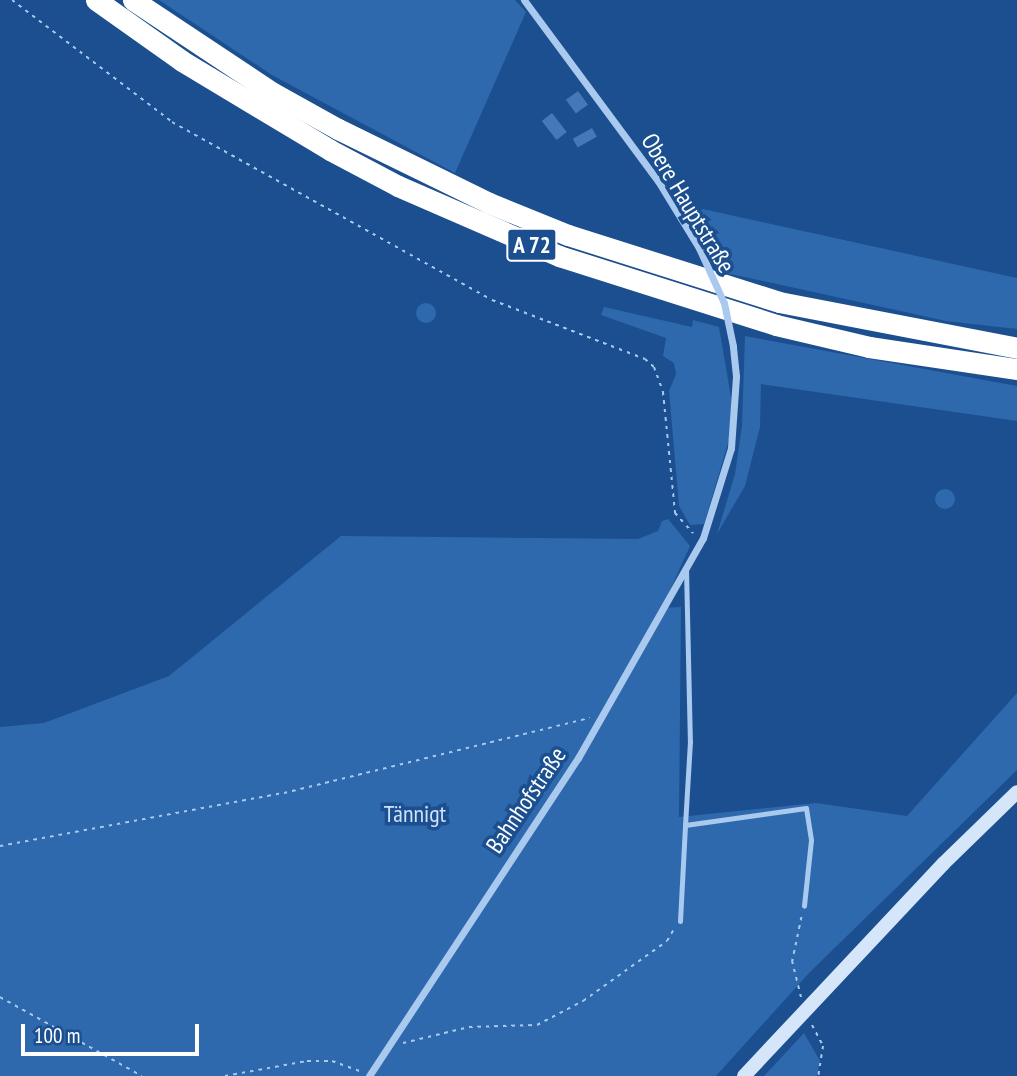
<!DOCTYPE html>
<meta charset="utf-8">
<style>
body{margin:0}
#map{position:relative;width:1017px;height:1076px;overflow:hidden;background:#1b4f8f;font-family:"PT Sans Narrow",sans-serif}
div>[style]{position:absolute}
.green>*{inset:0;background:#2e69ad}
.round{border-radius:50%}
.building>*{inset:0;background:#4478b7;transform-origin:0 0}
.path>*{height:2px;margin-top:-1px;transform-origin:0;background:repeating-linear-gradient(90deg,#a9c9ee 0 3.5px,transparent 0 8.5px)}
.service>*{height:5px;margin:-2.5px;padding:0 2.5px;transform-origin:2.5px;border-radius:2.5px;background:#a9c9ee}
.minor>*{height:7px;margin:-3.5px;padding:0 3.5px;transform-origin:3.5px;border-radius:3.5px;background:#a9c9ee}
.secondary>*{height:14px;margin:-7px;padding:0 7px;transform-origin:7px;border-radius:7px;background:#d6e6fa}
.motorway>*{height:21px;margin:-10.5px;padding:0 10.5px;transform-origin:10.5px;border-radius:10.5px;background:#fff}
.minor-bridge>*{height:7px;margin:-3.5px;padding:0 3.5px;transform-origin:3.5px;border-radius:3.5px;background:#a9c9ee}
span{translate:-50% -50%;white-space:nowrap;text-align:center;line-height:1.15;-webkit-text-stroke:7px #1b4f8f;paint-order:stroke}
.shield-label span{padding:2px 5px;background:#1b4f8f;border:2px solid;border-radius:5px;-webkit-text-stroke-width:0}
.shield-label{font-size:23px;color:#fff;font-weight:700}
.street-label{font-size:24px;color:#fff}
.park-label{font-size:24px;color:#cfe3fa}
.scale{position:absolute;left:21px;top:1024px;width:178px;height:32px;box-sizing:border-box;border:4px solid #fff;border-top:0;padding-left:9px;font-size:21px;line-height:24px;white-space:nowrap;color:#fff;-webkit-text-stroke:5px #1b4f8f;paint-order:stroke}
</style>
<div id="map">
<div class="green">
<i style="clip-path:polygon(159px 0,515px 0,526px 12px,455px 173px,272px 75px)"></i>
<i style="clip-path:polygon(703px 209px,1017px 278px,1017px 329px,946px 321px,726px 273px,690px 215px)"></i>
<i class="round" style="left:416px;top:303px;width:20px;height:20px"></i>
<i style="clip-path:polygon(604px 307px,692px 327px,693px 320px,719px 327px,732px 403px,729px 440px,704px 524px,690px 525px,679px 506px,669px 391px,676px 374px,674px 363px,663px 356px,666px 338px,601px 315px)"></i>
<i style="clip-path:polygon(745px 336px,1017px 386px,1017px 421px,761px 384px,760px 427px,745px 486px,717px 534px,735px 474px,742px 426px)"></i>
<i class="round" style="left:935px;top:489px;width:20px;height:20px"></i>
<i style="clip-path:polygon(668px 519px,690px 546px,662px 608px,681px 607px,679px 817px,816px 803px,907px 816px,1017px 693px,1017px 770px,809px 973px,716px 1076px,0 1076px,0 727px,44px 723px,169px 676px,341px 536px,638px 539px,658px 531px,662px 521px)"></i>
<i style="clip-path:polygon(804px 1033px,820px 1061px,817px 1076px,764px 1076px)"></i>
</div>
<div class="building">
<i style="left:578px;top:91px;width:17px;height:15px;rotate:54deg"></i>
<i style="left:552px;top:113px;width:24px;height:13px;rotate:52deg"></i>
<i style="left:592px;top:128px;width:10px;height:22px;rotate:61deg"></i>
</div>
<div class="path">
<i style="left:12px;top:0;width:201px;rotate:37.3deg"></i>
<i style="left:172px;top:122px;width:366px;rotate:29.1deg"></i>
<i style="left:492px;top:300px;width:164px;rotate:21.1deg"></i>
<i style="left:645px;top:359px;width:12px;rotate:42deg"></i>
<i style="left:654px;top:367px;width:27px;rotate:70deg"></i>
<i style="left:663px;top:392px;width:122px;rotate:84.3deg"></i>
<i style="left:675px;top:513px;width:27px;rotate:48deg"></i>
<i style="left:0;top:846px;width:289px;rotate:-10.6deg"></i>
<i style="left:284px;top:793px;width:315px;rotate:-13.8deg"></i>
<i style="left:0;top:997px;width:162px;rotate:29.1deg"></i>
<i style="left:801px;top:997px;width:36px;rotate:-104deg"></i>
<i style="left:792px;top:962px;width:49px;rotate:-78.2deg"></i>
<i style="left:812px;top:1025px;width:24px;rotate:62deg"></i>
<i style="left:823px;top:1046px;width:30px;rotate:99deg"></i>
<i style="left:403px;top:1043px;width:68px;rotate:-13.6deg"></i>
<i style="left:469px;top:1027px;width:68px;rotate:-1.7deg"></i>
<i style="left:537px;top:1025px;width:52px;rotate:-27.6deg"></i>
<i style="left:583px;top:1001px;width:103px;rotate:-35.5deg"></i>
<i style="left:667px;top:941px;width:14px;rotate:-60deg"></i>
<i style="left:225px;top:1076px;width:83px;rotate:-10.4deg"></i>
<i style="left:307px;top:1061px;width:25px"></i>
<i style="left:332px;top:1061px;width:30px;rotate:20deg"></i>
</div>
<div class="service">
<i style="left:686px;top:569px;width:172px;rotate:88.7deg"></i>
<i style="left:690px;top:741px;width:84px;rotate:93.4deg"></i>
<i style="left:685px;top:825px;width:122px;rotate:-8deg"></i>
<i style="left:806px;top:808px;width:32px;rotate:81deg"></i>
<i style="left:811px;top:840px;width:66px;rotate:96.1deg"></i>
<i style="left:680px;top:921px;width:96px;rotate:-87deg"></i>
</div>
<div class="minor">
<i style="left:524px;top:0;width:225px;rotate:53.5deg"></i>
<i style="left:658px;top:181px;width:79px;rotate:58.5deg"></i>
<i style="left:369px;top:1076px;width:381px;rotate:-56.7deg"></i>
<i style="left:578px;top:758px;width:253px;rotate:-60.4deg"></i>
<i style="left:703px;top:538px;width:94px;rotate:-72.7deg"></i>
<i style="left:731px;top:448px;width:72px;rotate:-86deg"></i>
<i style="left:736px;top:376px;width:30px;rotate:-96deg"></i>
</div>
<div class="secondary">
<i style="left:744px;top:1076px;width:291px;rotate:-46.8deg"></i>
<i style="left:943px;top:864px;width:103px;rotate:-44.2deg"></i>
</div>
<div class="motorway">
<i style="left:96px;top:0;width:105px;rotate:35.3deg"></i>
<i style="left:182px;top:61px;width:173px;rotate:31deg"></i>
<i style="left:330px;top:150px;width:77px;rotate:27.9deg"></i>
<i style="left:398px;top:186px;width:176px;rotate:23.5deg"></i>
<i style="left:559px;top:256px;width:228px;rotate:17.6deg"></i>
<i style="left:776px;top:325px;width:96px;rotate:13.3deg"></i>
<i style="left:869px;top:347px;width:150px;rotate:8.5deg"></i>
<i style="left:133px;top:0;width:168px;rotate:33.6deg"></i>
<i style="left:273px;top:93px;width:74px;rotate:29deg"></i>
<i style="left:338px;top:129px;width:168px;rotate:26.1deg"></i>
<i style="left:489px;top:203px;width:85px;rotate:22.1deg"></i>
<i style="left:568px;top:235px;width:221px;rotate:17.6deg"></i>
<i style="left:779px;top:302px;width:242px;rotate:10.9deg"></i>
</div>
<div class="minor-bridge">
<i style="left:699px;top:248px;width:60px;rotate:65.6deg"></i>
<i style="left:724px;top:303px;width:44px;rotate:78.2deg"></i>
</div>
<div class="shield-label">
<span style="left:532px;top:245px">A 72</span>
</div>
<div class="street-label">
<span style="left:688px;top:203px;rotate:59deg">Obere Hauptstraße</span>
<span style="left:526px;top:800px;rotate:-56deg">Bahnhofstraße</span>
</div>
<div class="park-label">
<span style="left:415px;top:814px">Tännigt</span>
</div>
<div class="scale">100 m</div>
</div>
